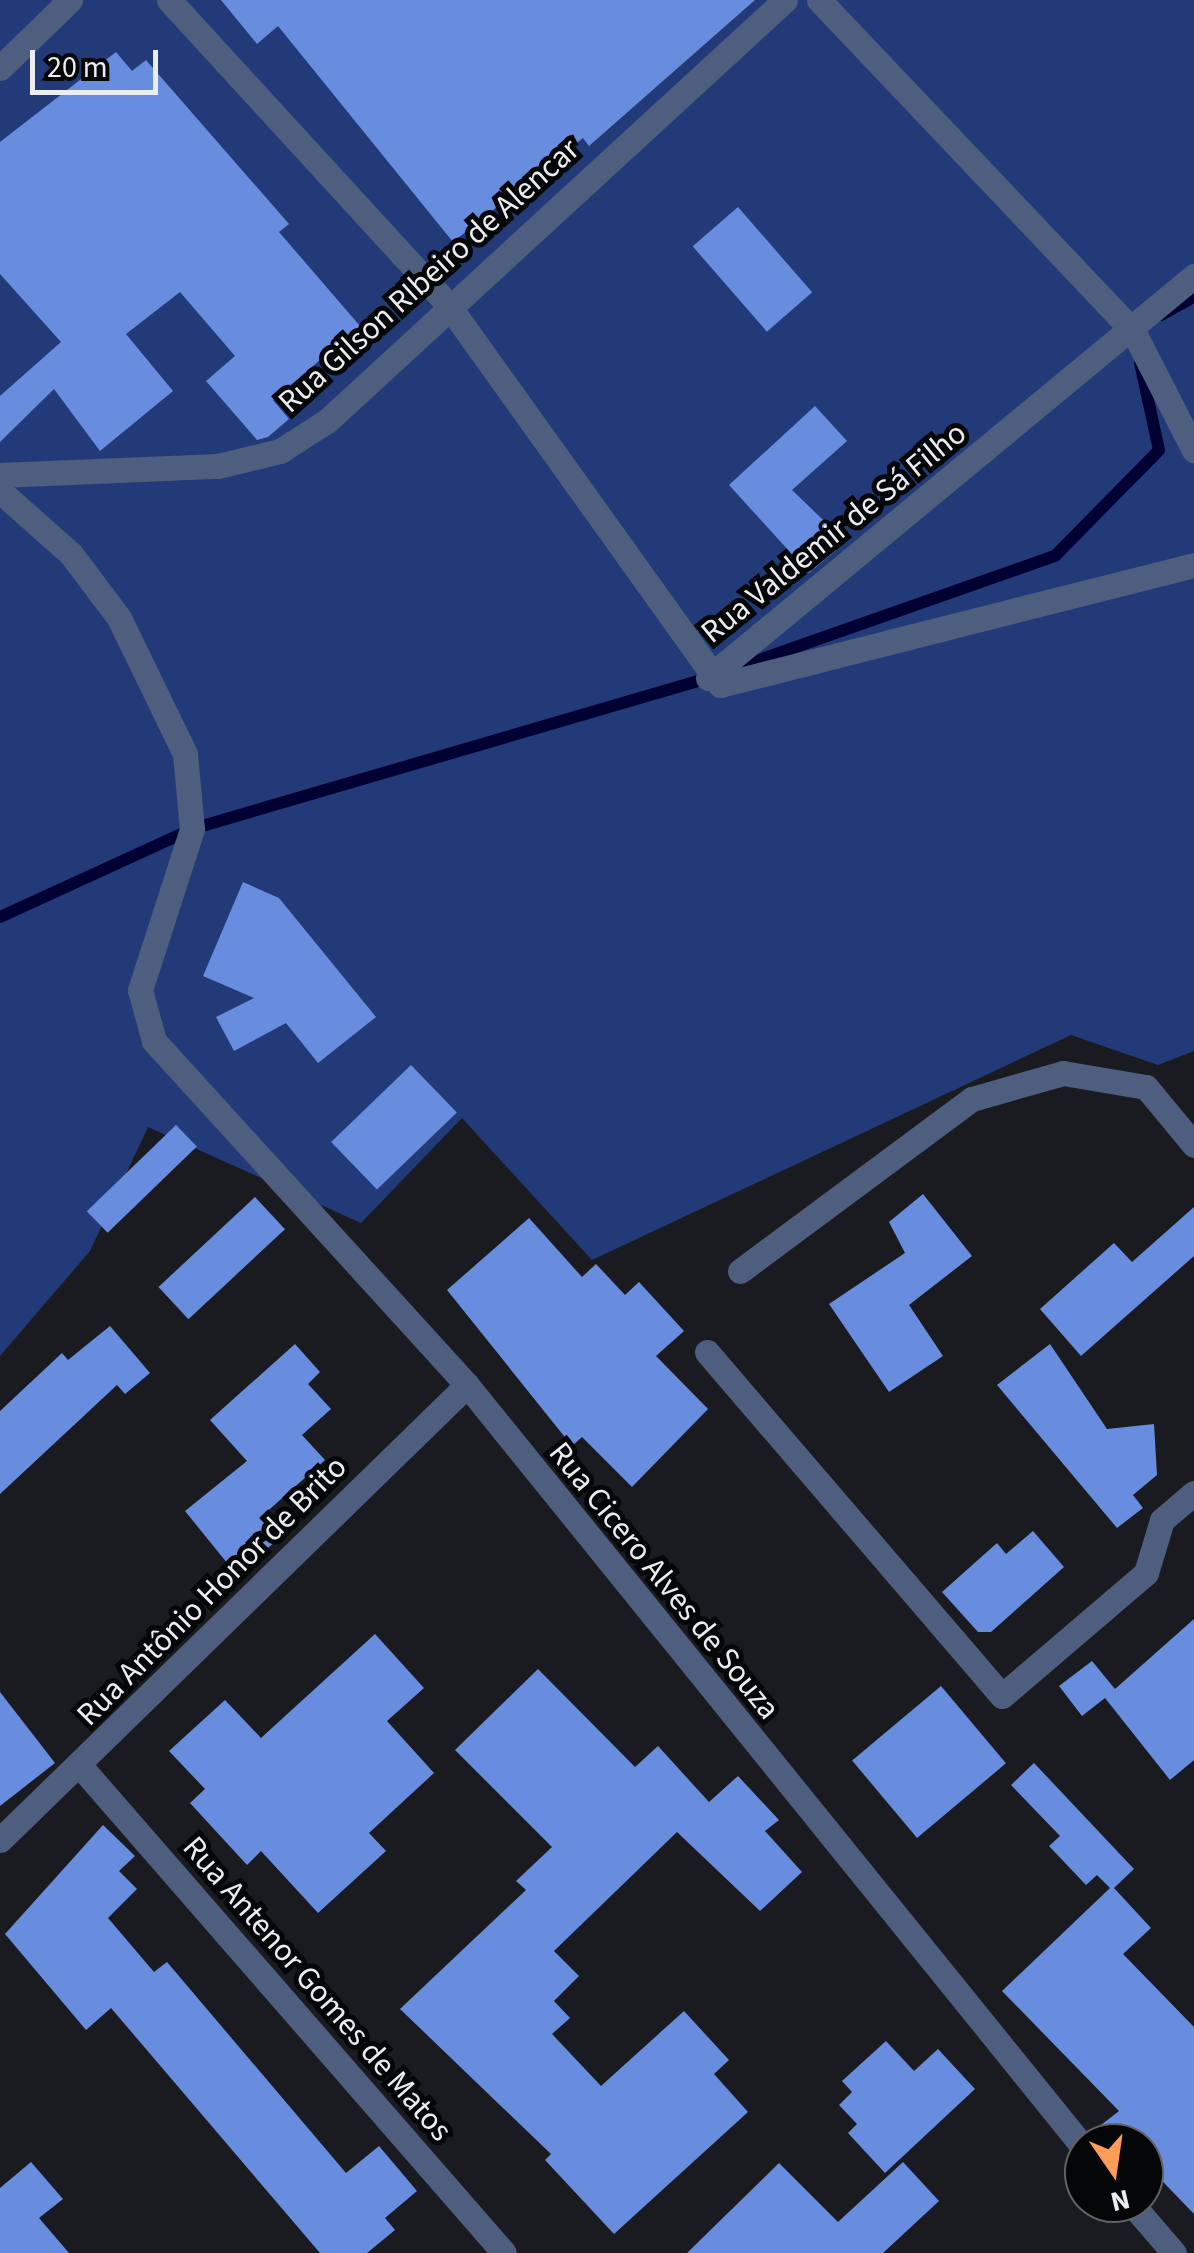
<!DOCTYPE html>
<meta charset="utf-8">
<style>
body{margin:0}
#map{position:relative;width:1194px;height:2253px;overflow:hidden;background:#191b20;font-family:"Source Sans 3",sans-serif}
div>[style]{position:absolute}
.green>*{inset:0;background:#223b78}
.stream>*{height:12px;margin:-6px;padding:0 6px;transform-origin:6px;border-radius:6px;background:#003}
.building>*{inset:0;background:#688ddf;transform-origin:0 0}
.minor>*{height:25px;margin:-12.5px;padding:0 12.5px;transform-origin:12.5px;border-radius:12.5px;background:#4d5e7f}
span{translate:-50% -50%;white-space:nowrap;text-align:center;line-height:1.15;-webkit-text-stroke:10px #050608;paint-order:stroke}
.street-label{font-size:32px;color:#ebedf0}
.north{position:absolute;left:1064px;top:2123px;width:100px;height:100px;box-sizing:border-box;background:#050608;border:2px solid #616265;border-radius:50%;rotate:167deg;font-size:28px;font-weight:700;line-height:40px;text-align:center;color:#ebedf0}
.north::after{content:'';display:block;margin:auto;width:35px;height:45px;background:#fd9c56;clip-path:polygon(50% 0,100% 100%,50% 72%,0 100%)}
.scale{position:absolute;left:30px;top:50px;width:128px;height:45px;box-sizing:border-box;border:5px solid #ebedf0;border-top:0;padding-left:12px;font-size:30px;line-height:35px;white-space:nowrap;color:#ebedf0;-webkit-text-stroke:8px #050608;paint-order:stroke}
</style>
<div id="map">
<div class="green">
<i style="clip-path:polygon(0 0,1194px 0,1194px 1051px,1158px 1065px,1071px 1035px,592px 1260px,462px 1118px,361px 1223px,148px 1127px,90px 1251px,0 1356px)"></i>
</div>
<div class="stream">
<i style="left:1161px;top:315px;width:38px;rotate:-29deg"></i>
<i style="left:0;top:917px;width:211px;rotate:-24.6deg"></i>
<i style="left:192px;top:829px;width:538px;rotate:-16.31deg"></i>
<i style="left:708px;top:678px;width:368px;rotate:-19.4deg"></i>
<i style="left:1055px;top:556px;width:148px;rotate:-45.5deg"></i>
<i style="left:1159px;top:450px;width:89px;rotate:-102.3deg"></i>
</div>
<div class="building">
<i style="clip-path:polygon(221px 0,755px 0,589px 146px,583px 138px,453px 242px,278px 26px,257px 44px)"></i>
<i style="clip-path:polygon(116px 52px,132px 71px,146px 60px,289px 224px,279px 232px,360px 326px,273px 400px,289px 419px,268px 437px,257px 440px,206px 381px,235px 356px,180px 292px,126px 334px,173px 391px,100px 451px,54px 389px,0 442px,0 396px,61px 342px,0 274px,0 142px)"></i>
<i style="left:738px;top:207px;width:113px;height:60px;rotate:49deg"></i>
<i style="clip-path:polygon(815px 406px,847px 441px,792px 490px,846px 542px,809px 573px,729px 485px)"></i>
<i style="clip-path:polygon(243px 882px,279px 898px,376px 1017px,318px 1063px,286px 1023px,234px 1051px,216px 1017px,254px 998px,203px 976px)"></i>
<i style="left:411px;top:1065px;width:66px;height:111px;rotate:46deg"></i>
<i style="left:176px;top:1125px;width:30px;height:124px;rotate:46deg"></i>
<i style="clip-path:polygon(923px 1194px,972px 1256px,909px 1305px,943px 1356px,889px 1392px,829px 1304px,905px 1253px,889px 1222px)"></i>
<i style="left:255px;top:1197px;width:44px;height:132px;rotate:47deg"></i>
<i style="clip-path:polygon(1194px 1207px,1194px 1256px,1081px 1356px,1040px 1309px,1114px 1243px,1132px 1262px)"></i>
<i style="clip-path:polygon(529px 1218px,582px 1277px,596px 1264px,625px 1295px,639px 1282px,684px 1331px,656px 1356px,708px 1409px,632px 1487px,582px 1437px,572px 1446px,447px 1290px)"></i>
<i style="clip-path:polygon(110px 1326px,150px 1373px,125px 1394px,117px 1385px,0 1494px,0 1411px,62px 1353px,68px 1360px)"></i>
<i style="clip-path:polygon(295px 1344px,320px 1372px,308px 1384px,331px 1409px,302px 1435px,325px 1460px,262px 1516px,280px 1538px,236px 1574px,185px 1511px,247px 1461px,210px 1420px)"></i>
<i style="clip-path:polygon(1050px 1344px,1107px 1429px,1154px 1424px,1157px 1475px,1133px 1495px,1143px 1508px,1117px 1528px,997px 1385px)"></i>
<i style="clip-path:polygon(1033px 1531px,1064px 1567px,991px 1632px,978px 1632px,942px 1592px,997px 1543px,1006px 1554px)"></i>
<i style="clip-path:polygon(1194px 1619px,1194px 1760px,1170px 1780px,1105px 1698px,1082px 1716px,1059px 1686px,1092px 1661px,1115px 1689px)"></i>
<i style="clip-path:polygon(375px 1634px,424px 1688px,387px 1721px,434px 1773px,369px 1833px,386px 1851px,318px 1913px,261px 1851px,247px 1865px,190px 1803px,205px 1789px,169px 1751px,225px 1700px,261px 1738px)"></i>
<i style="clip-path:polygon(538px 1669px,635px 1767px,658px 1746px,709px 1802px,738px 1776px,779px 1820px,765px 1831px,802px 1872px,760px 1911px,677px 1832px,554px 1951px,579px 1976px,554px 2001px,570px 2018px,552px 2034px,601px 2086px,684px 2011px,729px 2060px,714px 2074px,748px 2112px,614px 2234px,545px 2160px,551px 2154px,400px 2009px,526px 1890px,516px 1881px,552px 1847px,455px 1750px)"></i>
<i style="left:941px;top:1686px;width:101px;height:116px;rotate:50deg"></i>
<i style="clip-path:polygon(0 1692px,55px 1763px,0 1806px)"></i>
<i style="clip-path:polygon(1034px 1763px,1134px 1869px,1114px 1888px,1151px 1928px,1123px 1954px,1194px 2027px,1194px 2214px,1144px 2162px,1144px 2143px,1099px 2143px,1092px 2132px,1119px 2111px,1002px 1991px,1110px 1888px,1097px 1875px,1086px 1885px,1049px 1846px,1060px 1836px,1011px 1785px)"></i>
<i style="clip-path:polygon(103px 1825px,135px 1856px,119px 1871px,137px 1889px,108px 1918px,154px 1972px,167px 1962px,346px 2173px,379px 2146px,417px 2191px,385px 2218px,395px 2230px,367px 2253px,320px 2253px,111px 2008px,86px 2030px,5px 1934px)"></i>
<i style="clip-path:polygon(886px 2041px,914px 2071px,938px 2049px,975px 2089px,885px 2173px,848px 2133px,857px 2124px,839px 2105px,852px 2092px,842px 2081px)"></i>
<i style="clip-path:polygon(31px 2162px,63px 2199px,39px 2218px,69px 2253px,0 2253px,0 2188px)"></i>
<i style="clip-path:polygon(903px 2162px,939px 2201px,883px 2253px,687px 2253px,779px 2163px,838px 2222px)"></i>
</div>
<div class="minor">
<i style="left:169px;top:0;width:410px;rotate:47.5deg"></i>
<i style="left:446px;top:302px;width:471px;rotate:54.4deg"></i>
<i style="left:720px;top:685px;width:489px;rotate:-14.2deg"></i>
<i style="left:819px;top:0;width:456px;rotate:46.5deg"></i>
<i style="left:1133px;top:331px;width:134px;rotate:62.9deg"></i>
<i style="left:0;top:68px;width:98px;rotate:-44.2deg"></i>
<i style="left:0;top:475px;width:218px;rotate:-2.4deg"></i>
<i style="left:218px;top:466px;width:64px;rotate:-13.6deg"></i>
<i style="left:280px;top:451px;width:56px;rotate:-32.6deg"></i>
<i style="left:327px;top:421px;width:622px;rotate:-42.59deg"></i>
<i style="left:0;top:491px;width:95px;rotate:41.6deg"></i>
<i style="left:71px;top:554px;width:80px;rotate:53.1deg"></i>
<i style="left:119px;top:618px;width:151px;rotate:64.1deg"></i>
<i style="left:185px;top:754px;width:75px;rotate:84.7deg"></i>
<i style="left:192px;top:829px;width:169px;rotate:107.9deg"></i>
<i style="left:140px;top:990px;width:53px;rotate:74.6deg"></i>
<i style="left:154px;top:1041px;width:465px;rotate:47.7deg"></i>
<i style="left:467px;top:1385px;width:981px;rotate:51.04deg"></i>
<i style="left:708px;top:678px;width:631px;rotate:-39.6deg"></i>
<i style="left:740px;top:1271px;width:289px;rotate:-36.6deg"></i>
<i style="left:972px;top:1099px;width:95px;rotate:-15.9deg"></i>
<i style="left:1063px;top:1073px;width:84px;rotate:9.6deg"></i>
<i style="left:1146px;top:1087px;width:75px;rotate:50.4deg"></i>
<i style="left:707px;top:1352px;width:453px;rotate:49.4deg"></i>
<i style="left:1002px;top:1696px;width:189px;rotate:-40.5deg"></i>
<i style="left:1146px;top:1573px;width:55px;rotate:-73.2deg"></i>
<i style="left:1162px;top:1520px;width:42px;rotate:-40.2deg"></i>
<i style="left:81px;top:1767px;width:644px;rotate:48.96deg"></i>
<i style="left:0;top:1840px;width:652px;rotate:-44.25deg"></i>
<i style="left:1131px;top:2203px;width:66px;rotate:49.3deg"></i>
</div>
<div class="street-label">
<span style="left:429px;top:276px;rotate:-42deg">Rua Gilson RIbeiro de Alencar</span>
<span style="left:834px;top:533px;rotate:-39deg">Rua Valdemir de Sá Filho</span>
<span style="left:664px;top:1581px;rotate:51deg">Rua Cicero Alves de Souza</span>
<span style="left:212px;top:1591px;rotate:-45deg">Rua Antônio Honor de Brito</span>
<span style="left:317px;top:1989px;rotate:49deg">Rua Antenor Gomes de Matos</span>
</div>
<div class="north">N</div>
<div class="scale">20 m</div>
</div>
